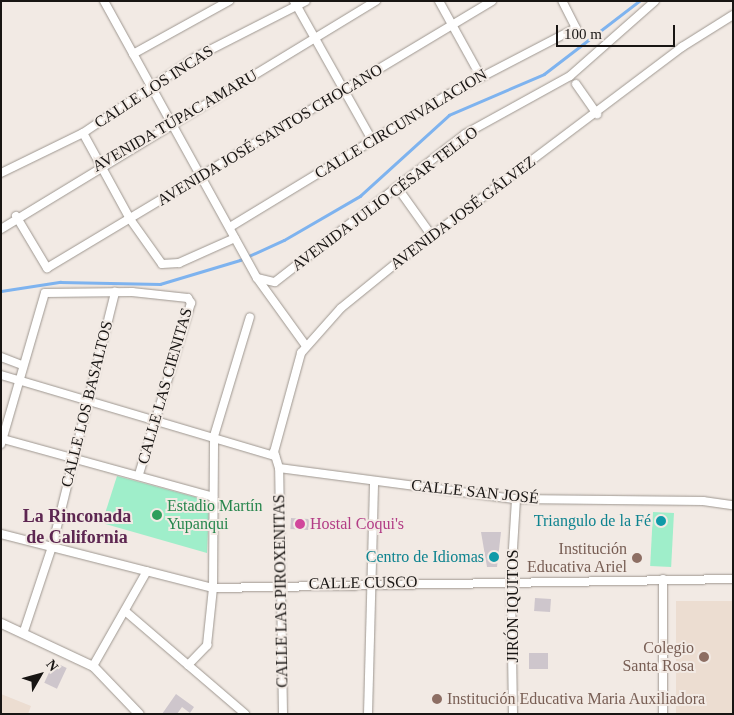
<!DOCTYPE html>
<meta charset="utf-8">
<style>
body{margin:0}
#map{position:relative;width:734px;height:715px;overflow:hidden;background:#f2eae4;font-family:Georgia,serif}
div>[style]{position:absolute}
.built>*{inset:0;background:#ecddd1;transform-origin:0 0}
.green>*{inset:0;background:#9feeca;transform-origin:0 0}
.stream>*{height:2.5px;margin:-1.25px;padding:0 1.25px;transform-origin:1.25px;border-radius:1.25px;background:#7eb3ef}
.building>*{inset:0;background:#cec6cc;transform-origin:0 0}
.roads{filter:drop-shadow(0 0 1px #9e9790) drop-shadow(0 0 1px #9e9790)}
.minor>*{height:8px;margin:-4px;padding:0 4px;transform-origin:4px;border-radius:4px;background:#fff}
.tertiary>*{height:9px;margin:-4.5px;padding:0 4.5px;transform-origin:4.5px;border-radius:4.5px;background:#fff}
.dots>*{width:14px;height:14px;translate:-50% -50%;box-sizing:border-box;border:2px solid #f2eae4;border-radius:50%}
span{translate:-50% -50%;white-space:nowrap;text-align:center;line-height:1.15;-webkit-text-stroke:4px #f2eae4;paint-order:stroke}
.street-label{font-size:16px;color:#181513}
.leisure-label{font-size:16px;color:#27864d}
.left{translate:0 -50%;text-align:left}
.culture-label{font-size:16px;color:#0d838f}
.right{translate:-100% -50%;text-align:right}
.hotel-label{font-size:16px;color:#b23c85}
.education-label{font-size:16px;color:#785e54}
.neighbourhood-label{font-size:18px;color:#5d2651;font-weight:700}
.frame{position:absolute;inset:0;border:2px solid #181513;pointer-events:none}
.north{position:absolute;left:15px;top:650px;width:50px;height:50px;-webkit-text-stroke:4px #f2eae4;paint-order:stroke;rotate:52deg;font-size:14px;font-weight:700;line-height:20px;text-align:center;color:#181513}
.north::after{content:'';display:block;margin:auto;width:18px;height:22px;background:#181513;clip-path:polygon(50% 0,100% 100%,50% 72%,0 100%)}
.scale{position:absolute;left:556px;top:25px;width:119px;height:22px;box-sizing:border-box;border:2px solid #181513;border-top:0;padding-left:6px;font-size:15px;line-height:18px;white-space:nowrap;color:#181513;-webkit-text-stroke:4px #f2eae4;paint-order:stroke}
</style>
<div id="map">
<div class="built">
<i style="left:676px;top:601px;width:57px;height:113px"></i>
<i style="clip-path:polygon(1px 694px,31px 706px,28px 714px,1px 714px)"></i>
</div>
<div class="green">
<i style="clip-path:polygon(117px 476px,202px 499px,209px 506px,207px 553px,102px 523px)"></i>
<i style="left:653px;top:512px;width:21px;height:54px;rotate:3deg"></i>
</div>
<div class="stream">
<i style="left:1px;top:291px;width:60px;rotate:-8.7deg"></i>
<i style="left:60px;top:282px;width:100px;rotate:1.1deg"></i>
<i style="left:160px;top:284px;width:84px;rotate:-16.7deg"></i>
<i style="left:240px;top:260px;width:48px;rotate:-24.4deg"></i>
<i style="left:284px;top:240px;width:88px;rotate:-30.1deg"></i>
<i style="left:360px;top:196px;width:120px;rotate:-42.3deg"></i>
<i style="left:449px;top:115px;width:103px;rotate:-23.3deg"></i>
<i style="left:544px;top:74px;width:120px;rotate:-37.5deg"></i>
</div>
<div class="building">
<i style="left:291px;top:518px;width:18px;height:11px;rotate:3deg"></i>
<i style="clip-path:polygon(481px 532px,501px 532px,497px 567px,487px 567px)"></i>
<i style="left:535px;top:598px;width:16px;height:13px;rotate:4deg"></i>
<i style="left:529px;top:653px;width:19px;height:16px"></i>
<i style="left:54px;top:662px;width:14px;height:23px;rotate:25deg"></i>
<i style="clip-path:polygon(176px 694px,194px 707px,190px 713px,182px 707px,177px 714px,162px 714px)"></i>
</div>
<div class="roads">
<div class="minor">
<i style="left:104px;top:1px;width:316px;rotate:61.1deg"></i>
<i style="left:257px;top:278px;width:84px;rotate:54.2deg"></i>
<i style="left:294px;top:1px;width:159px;rotate:60.7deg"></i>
<i style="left:439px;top:1px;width:87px;rotate:61.1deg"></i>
<i style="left:133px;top:54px;width:110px;rotate:-28.9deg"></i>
<i style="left:576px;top:84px;width:37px;rotate:55deg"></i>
<i style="left:83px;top:133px;width:98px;rotate:61.3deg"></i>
<i style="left:130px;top:219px;width:55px;rotate:54.6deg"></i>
<i style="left:162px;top:264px;width:17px;rotate:-3deg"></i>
<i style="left:179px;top:263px;width:61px;rotate:-24.1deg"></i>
<i style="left:1px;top:173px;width:91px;rotate:-26deg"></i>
<i style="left:83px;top:133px;width:136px;rotate:-33.9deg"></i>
<i style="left:196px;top:57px;width:123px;rotate:-27deg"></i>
<i style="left:397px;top:187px;width:60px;rotate:54.5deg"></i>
<i style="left:16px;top:216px;width:61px;rotate:59.2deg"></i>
<i style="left:47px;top:268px;width:519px;rotate:-30.96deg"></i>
<i style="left:230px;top:227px;width:256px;rotate:-31.3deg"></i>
<i style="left:449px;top:94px;width:143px;rotate:-27.5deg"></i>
<i style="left:576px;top:28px;width:30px;rotate:-117deg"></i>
<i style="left:1px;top:229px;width:439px;rotate:-31.3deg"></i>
<i style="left:257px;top:278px;width:18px;rotate:13deg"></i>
<i style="left:275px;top:282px;width:241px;rotate:-37.9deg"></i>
<i style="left:465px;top:134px;width:120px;rotate:-28.9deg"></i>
<i style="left:570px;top:76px;width:113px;rotate:-41.4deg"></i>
<i style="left:1px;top:357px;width:22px;rotate:21deg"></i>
<i style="left:1px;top:375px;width:286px;rotate:16.5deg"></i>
<i style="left:3px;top:439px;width:218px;rotate:15.4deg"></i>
<i style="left:1px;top:444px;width:157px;rotate:-73.8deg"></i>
<i style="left:45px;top:293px;width:87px;rotate:-0.7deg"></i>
<i style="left:132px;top:292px;width:56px;rotate:6.1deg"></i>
<i style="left:188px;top:298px;width:6px;rotate:59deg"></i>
<i style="left:191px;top:303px;width:179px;rotate:106.9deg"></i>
<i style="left:279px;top:468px;width:239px;rotate:7.5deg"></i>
<i style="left:516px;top:499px;width:187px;rotate:0.6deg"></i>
<i style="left:703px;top:501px;width:30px;rotate:8deg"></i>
<i style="left:1px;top:534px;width:219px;rotate:14.3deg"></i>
<i style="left:213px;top:588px;width:520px;rotate:-0.99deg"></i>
<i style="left:125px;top:611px;width:158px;rotate:40.6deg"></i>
<i style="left:24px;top:631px;width:89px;rotate:-71.6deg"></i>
<i style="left:52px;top:547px;width:263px;rotate:-76.1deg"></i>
<i style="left:188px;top:665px;width:28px;rotate:-46deg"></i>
<i style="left:207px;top:645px;width:57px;rotate:-84deg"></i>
<i style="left:213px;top:588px;width:152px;rotate:-89.6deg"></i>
<i style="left:214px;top:436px;width:124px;rotate:-73.2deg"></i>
<i style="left:93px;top:666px;width:109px;rotate:-60.4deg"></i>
<i style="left:283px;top:714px;width:246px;rotate:-90.9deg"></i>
<i style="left:279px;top:468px;width:17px;rotate:-107deg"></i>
<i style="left:274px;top:452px;width:103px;rotate:-74.7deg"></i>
<i style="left:301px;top:353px;width:60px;rotate:-48.4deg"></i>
<i style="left:341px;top:308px;width:89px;rotate:-39.1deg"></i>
<i style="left:410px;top:252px;width:341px;rotate:-37deg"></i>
<i style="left:682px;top:47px;width:60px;rotate:-32.1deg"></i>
<i style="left:368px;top:714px;width:233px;rotate:-88.5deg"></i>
<i style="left:513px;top:714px;width:133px;rotate:-90.9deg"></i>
<i style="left:511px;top:581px;width:82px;rotate:-86.5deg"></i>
<i style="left:663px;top:714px;width:135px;rotate:-90deg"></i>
</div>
<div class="tertiary">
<i style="left:1px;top:623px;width:102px;rotate:25.1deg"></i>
<i style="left:93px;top:666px;width:66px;rotate:46.2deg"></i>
</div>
</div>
<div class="dots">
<i style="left:157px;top:515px;background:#2e9e5b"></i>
<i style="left:661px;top:521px;background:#0f9aa8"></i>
<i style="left:300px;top:524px;background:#d1479c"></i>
<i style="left:494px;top:557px;background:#0f9aa8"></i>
<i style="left:637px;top:558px;background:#8d6e63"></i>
<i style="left:704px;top:657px;background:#8d6e63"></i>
<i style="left:437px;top:699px;background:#8d6e63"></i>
</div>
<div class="street-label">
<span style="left:154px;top:87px;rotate:-33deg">CALLE LOS INCAS</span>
<span style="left:175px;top:121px;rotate:-30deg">AVENIDA TÚPAC AMARU</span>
<span style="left:401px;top:124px;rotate:-31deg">CALLE CIRCUNVALACION</span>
<span style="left:270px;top:135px;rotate:-31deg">AVENIDA JOSÉ SANTOS CHOCANO</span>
<span style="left:385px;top:199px;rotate:-37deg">AVENIDA JULIO CÉSAR TELLO</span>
<span style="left:463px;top:213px;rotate:-37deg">AVENIDA JOSÉ GÁLVEZ</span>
<span style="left:165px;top:386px;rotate:-74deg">CALLE LAS CIENITAS</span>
<span style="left:87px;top:404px;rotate:-76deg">CALLE LOS BASALTOS</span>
<span style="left:475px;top:492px;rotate:6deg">CALLE SAN JOSÉ</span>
<span style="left:363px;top:583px;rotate:-1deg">CALLE CUSCO</span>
<span style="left:281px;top:591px;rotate:-91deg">CALLE LAS PIROXENITAS</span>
<span style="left:513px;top:606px;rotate:-90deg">JIRÓN IQUITOS</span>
</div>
<div class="leisure-label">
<span class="left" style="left:167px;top:515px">Estadio Martín<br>Yupanqui</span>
</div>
<div class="culture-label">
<span class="right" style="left:651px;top:521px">Triangulo de la Fé</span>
<span class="right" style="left:484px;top:557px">Centro de Idiomas</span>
</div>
<div class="hotel-label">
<span class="left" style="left:310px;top:524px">Hostal Coqui's</span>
</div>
<div class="education-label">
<span class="right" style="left:627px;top:558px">Institución<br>Educativa Ariel</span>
<span class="right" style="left:694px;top:657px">Colegio<br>Santa Rosa</span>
<span class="left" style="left:447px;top:699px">Institución Educativa Maria Auxiliadora</span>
</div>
<div class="neighbourhood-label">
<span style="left:77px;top:527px">La Rinconada<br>de California</span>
</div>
<div class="frame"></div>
<div class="north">N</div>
<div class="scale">100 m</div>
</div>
